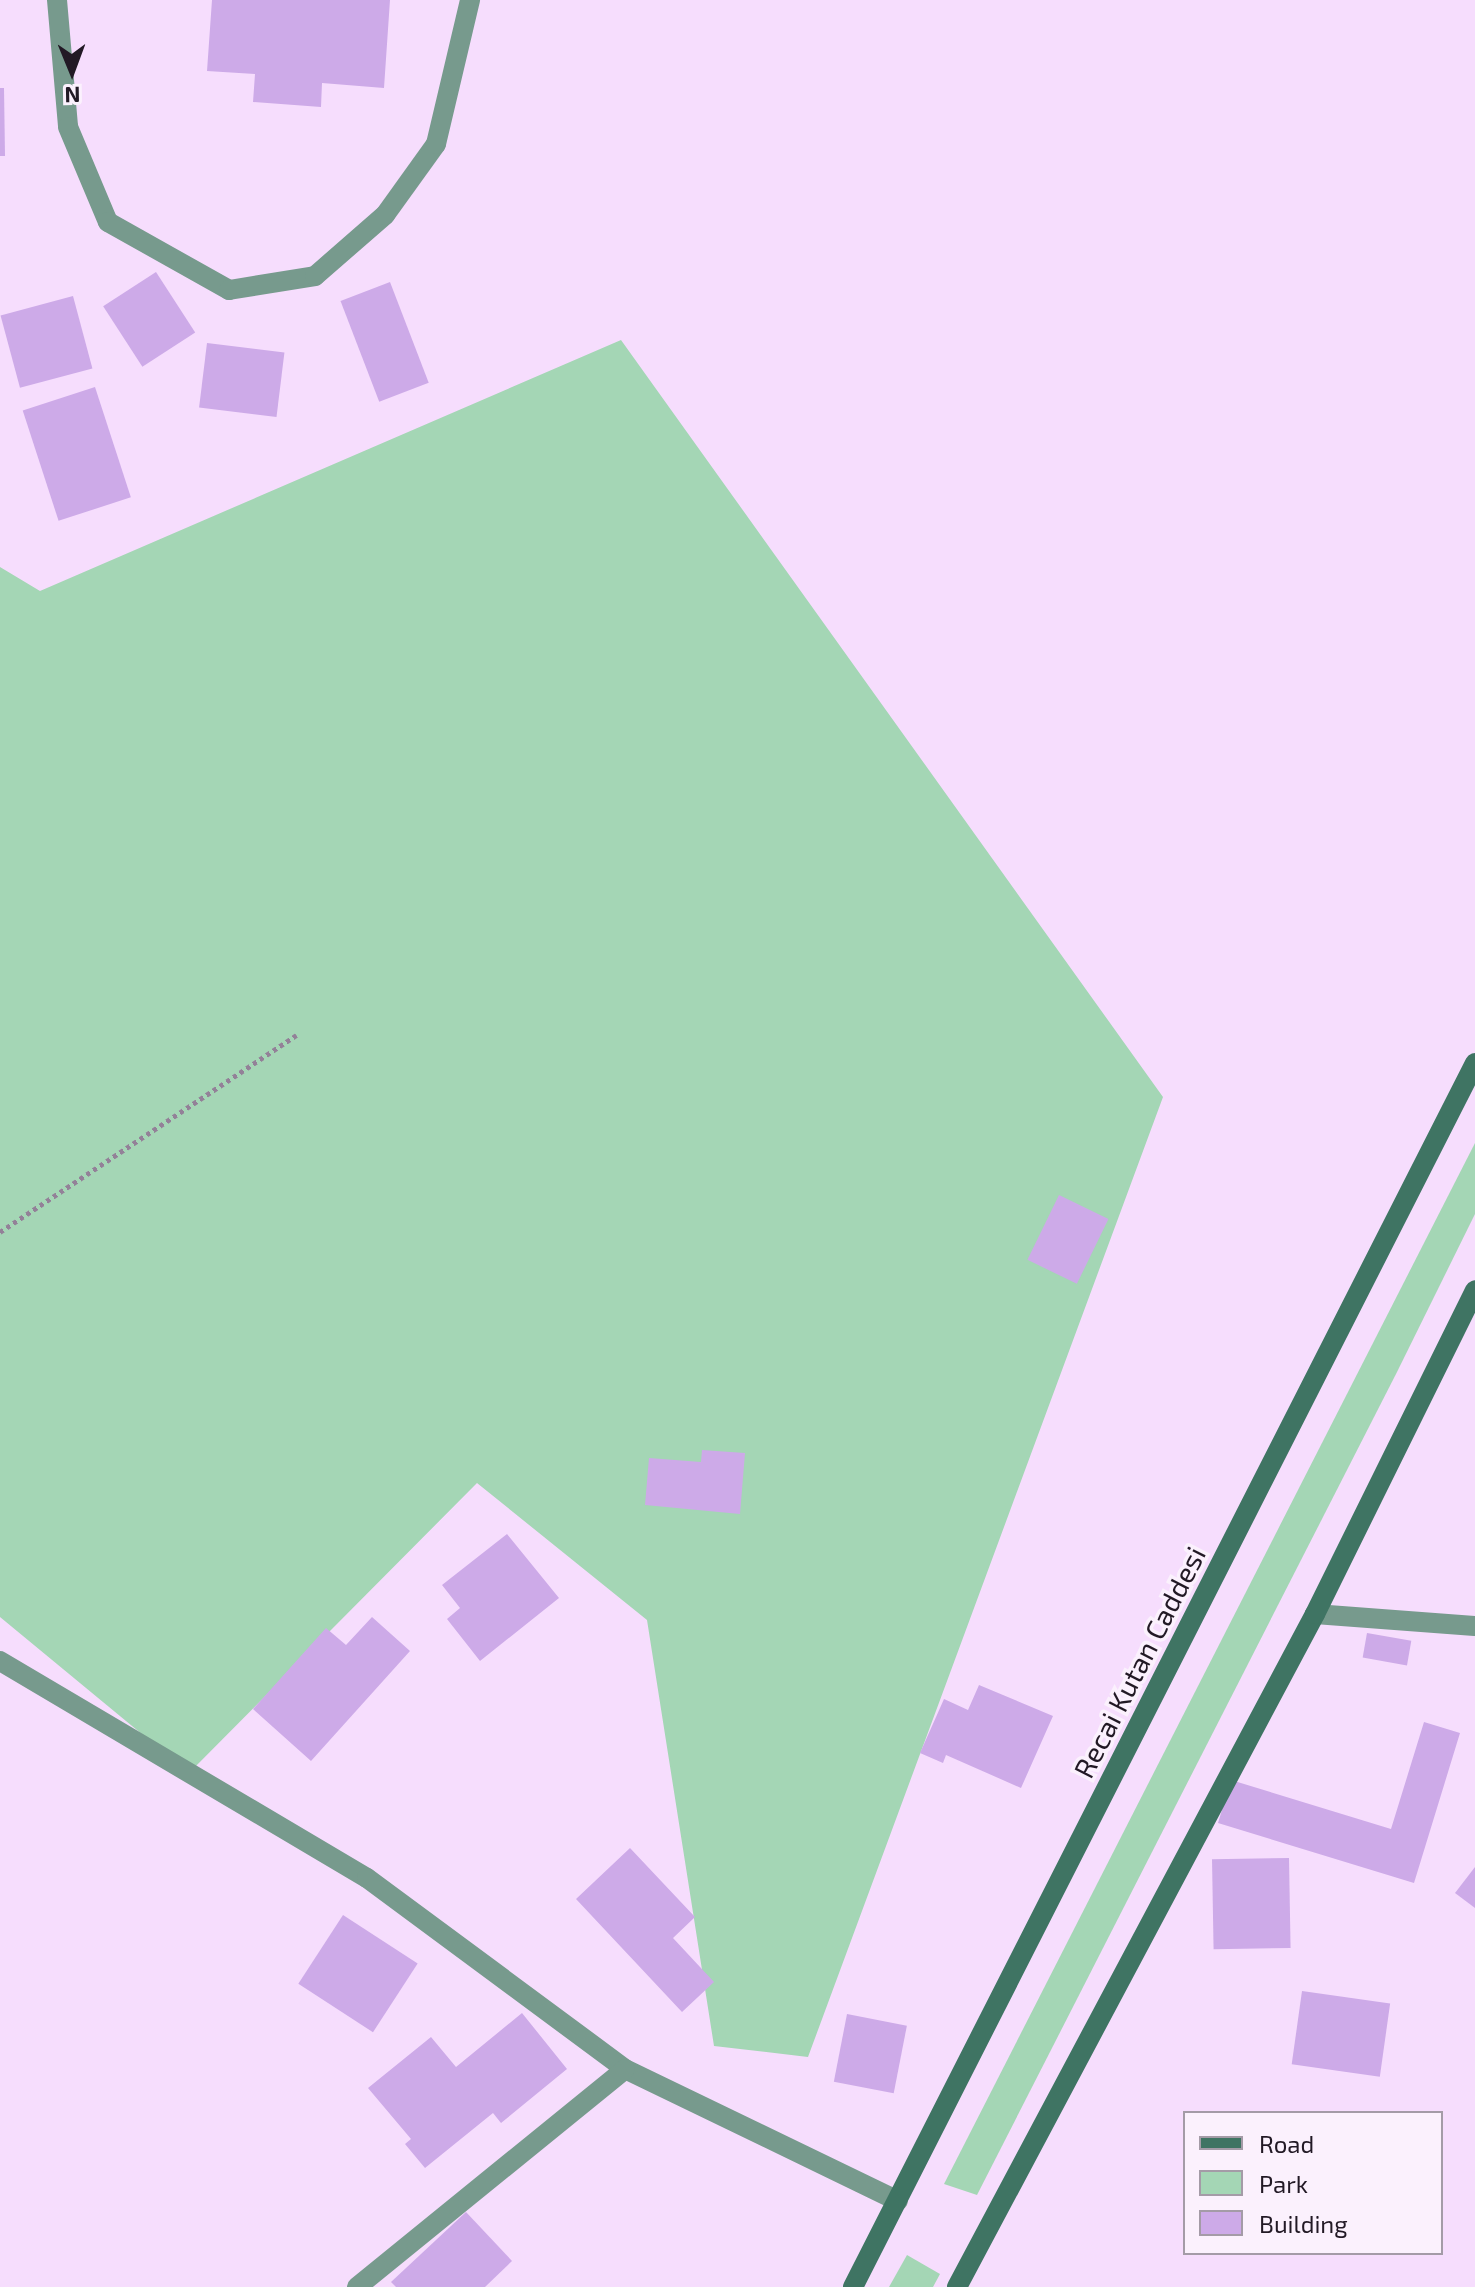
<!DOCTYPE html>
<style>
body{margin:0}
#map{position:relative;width:1475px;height:2287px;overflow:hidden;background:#f6ddfd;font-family:"Exo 2",sans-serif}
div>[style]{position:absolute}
.green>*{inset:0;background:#a4d6b5}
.building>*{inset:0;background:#cdaae8;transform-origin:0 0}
.path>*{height:5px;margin-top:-2.5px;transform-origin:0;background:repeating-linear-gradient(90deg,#938198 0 4px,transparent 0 8px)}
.street>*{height:20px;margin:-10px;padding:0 10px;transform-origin:10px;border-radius:10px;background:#779a8d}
.secondary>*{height:20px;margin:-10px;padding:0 10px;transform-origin:10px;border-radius:10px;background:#3f7463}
span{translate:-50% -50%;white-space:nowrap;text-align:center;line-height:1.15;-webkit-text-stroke:7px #fbf1fd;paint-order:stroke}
.street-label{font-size:28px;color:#221925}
.legend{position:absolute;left:1183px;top:2111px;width:260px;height:144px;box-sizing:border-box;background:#fbf1fd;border:2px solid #a49ba7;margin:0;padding:10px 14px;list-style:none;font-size:24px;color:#221925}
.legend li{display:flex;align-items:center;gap:16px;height:40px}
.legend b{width:40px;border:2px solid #a49ba7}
.north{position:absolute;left:32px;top:32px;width:80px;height:80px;-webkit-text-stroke:6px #fbf1fd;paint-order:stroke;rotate:179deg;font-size:22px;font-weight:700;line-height:32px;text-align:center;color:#221925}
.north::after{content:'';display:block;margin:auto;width:28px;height:36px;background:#221925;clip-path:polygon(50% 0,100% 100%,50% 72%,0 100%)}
</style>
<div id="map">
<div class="green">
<i style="clip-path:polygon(621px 340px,1163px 1097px,808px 2057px,714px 2046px,647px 1620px,477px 1483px,189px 1773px,0 1617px,0 567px,40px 591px)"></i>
<i style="clip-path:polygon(1475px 1143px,1475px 1214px,1397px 1372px,977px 2195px,944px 2184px)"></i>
<i style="clip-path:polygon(907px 2255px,940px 2274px,933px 2287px,889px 2287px)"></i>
</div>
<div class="building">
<i style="clip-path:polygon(212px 0,390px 0,384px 88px,322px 83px,321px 107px,253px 102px,255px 74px,207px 71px)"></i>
<i style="clip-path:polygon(0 88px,4px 88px,5px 156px,0 156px)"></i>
<i style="left:156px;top:272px;width:72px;height:63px;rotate:57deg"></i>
<i style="left:390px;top:282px;width:108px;height:53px;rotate:69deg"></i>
<i style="left:73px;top:296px;width:75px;height:75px;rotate:75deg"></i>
<i style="left:207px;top:343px;width:78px;height:65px;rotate:7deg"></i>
<i style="left:95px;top:387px;width:116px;height:76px;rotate:72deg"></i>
<i style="left:1059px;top:1195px;width:55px;height:72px;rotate:26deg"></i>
<i style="clip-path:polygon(702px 1450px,745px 1453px,740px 1514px,645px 1505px,649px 1458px,701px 1462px)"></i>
<i style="clip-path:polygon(507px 1534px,559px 1598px,480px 1661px,447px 1619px,460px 1608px,442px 1585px)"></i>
<i style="clip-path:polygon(372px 1617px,410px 1651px,311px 1761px,253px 1709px,326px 1628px,346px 1645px)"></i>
<i style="left:1367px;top:1633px;width:45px;height:25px;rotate:10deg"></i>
<i style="clip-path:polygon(979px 1685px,1053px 1716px,1021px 1788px,946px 1755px,943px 1763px,920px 1753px,944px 1699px,968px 1710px)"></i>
<i style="clip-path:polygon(1424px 1722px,1460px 1733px,1414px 1883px,1218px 1823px,1231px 1780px,1391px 1829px)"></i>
<i style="clip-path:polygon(630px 1848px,695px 1917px,673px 1938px,714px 1982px,682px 2012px,576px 1899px)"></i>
<i style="left:1289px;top:1858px;width:90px;height:77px;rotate:89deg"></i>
<i style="clip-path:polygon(1475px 1867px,1475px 1908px,1455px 1893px)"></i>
<i style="left:343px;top:1915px;width:89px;height:82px;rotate:33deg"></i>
<i style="left:1302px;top:1991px;width:89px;height:74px;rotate:8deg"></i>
<i style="clip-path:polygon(522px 2013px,567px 2069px,501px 2123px,493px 2113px,425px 2168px,405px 2144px,411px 2139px,368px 2088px,431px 2037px,456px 2067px)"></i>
<i style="left:847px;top:2014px;width:61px;height:69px;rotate:11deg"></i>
<i style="clip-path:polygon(466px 2212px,512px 2261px,485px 2287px,396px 2287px,391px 2282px)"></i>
</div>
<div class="path">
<i style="left:0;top:1232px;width:356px;rotate:-33.6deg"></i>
</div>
<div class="street">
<i style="left:57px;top:0;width:127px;rotate:85deg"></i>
<i style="left:68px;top:127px;width:103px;rotate:67.2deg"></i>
<i style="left:108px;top:222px;width:139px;rotate:29.3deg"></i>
<i style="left:229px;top:290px;width:87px;rotate:-9.2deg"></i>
<i style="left:315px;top:276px;width:93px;rotate:-41.1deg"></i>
<i style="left:385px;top:215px;width:87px;rotate:-54.3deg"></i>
<i style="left:436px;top:144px;width:148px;rotate:-76.7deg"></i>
<i style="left:1315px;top:1614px;width:160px;rotate:4.3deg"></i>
<i style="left:0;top:1661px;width:426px;rotate:30.6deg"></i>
<i style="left:367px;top:1878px;width:321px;rotate:36.5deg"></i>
<i style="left:625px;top:2069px;width:303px;rotate:25.8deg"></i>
<i style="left:357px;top:2287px;width:345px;rotate:-39.1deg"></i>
</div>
<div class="secondary">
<i style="left:853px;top:2287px;width:1373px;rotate:-63.06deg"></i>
<i style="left:957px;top:2287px;width:762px;rotate:-61.99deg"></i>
<i style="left:1315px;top:1614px;width:361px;rotate:-63.7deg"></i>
</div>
<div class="street-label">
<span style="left:1139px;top:1662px;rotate:-63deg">Recai Kutan Caddesi</span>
</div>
<ul class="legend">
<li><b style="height:10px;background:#3f7463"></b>Road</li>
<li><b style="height:22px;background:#a4d6b5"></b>Park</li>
<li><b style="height:22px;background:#cdaae8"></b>Building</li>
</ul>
<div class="north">N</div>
</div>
